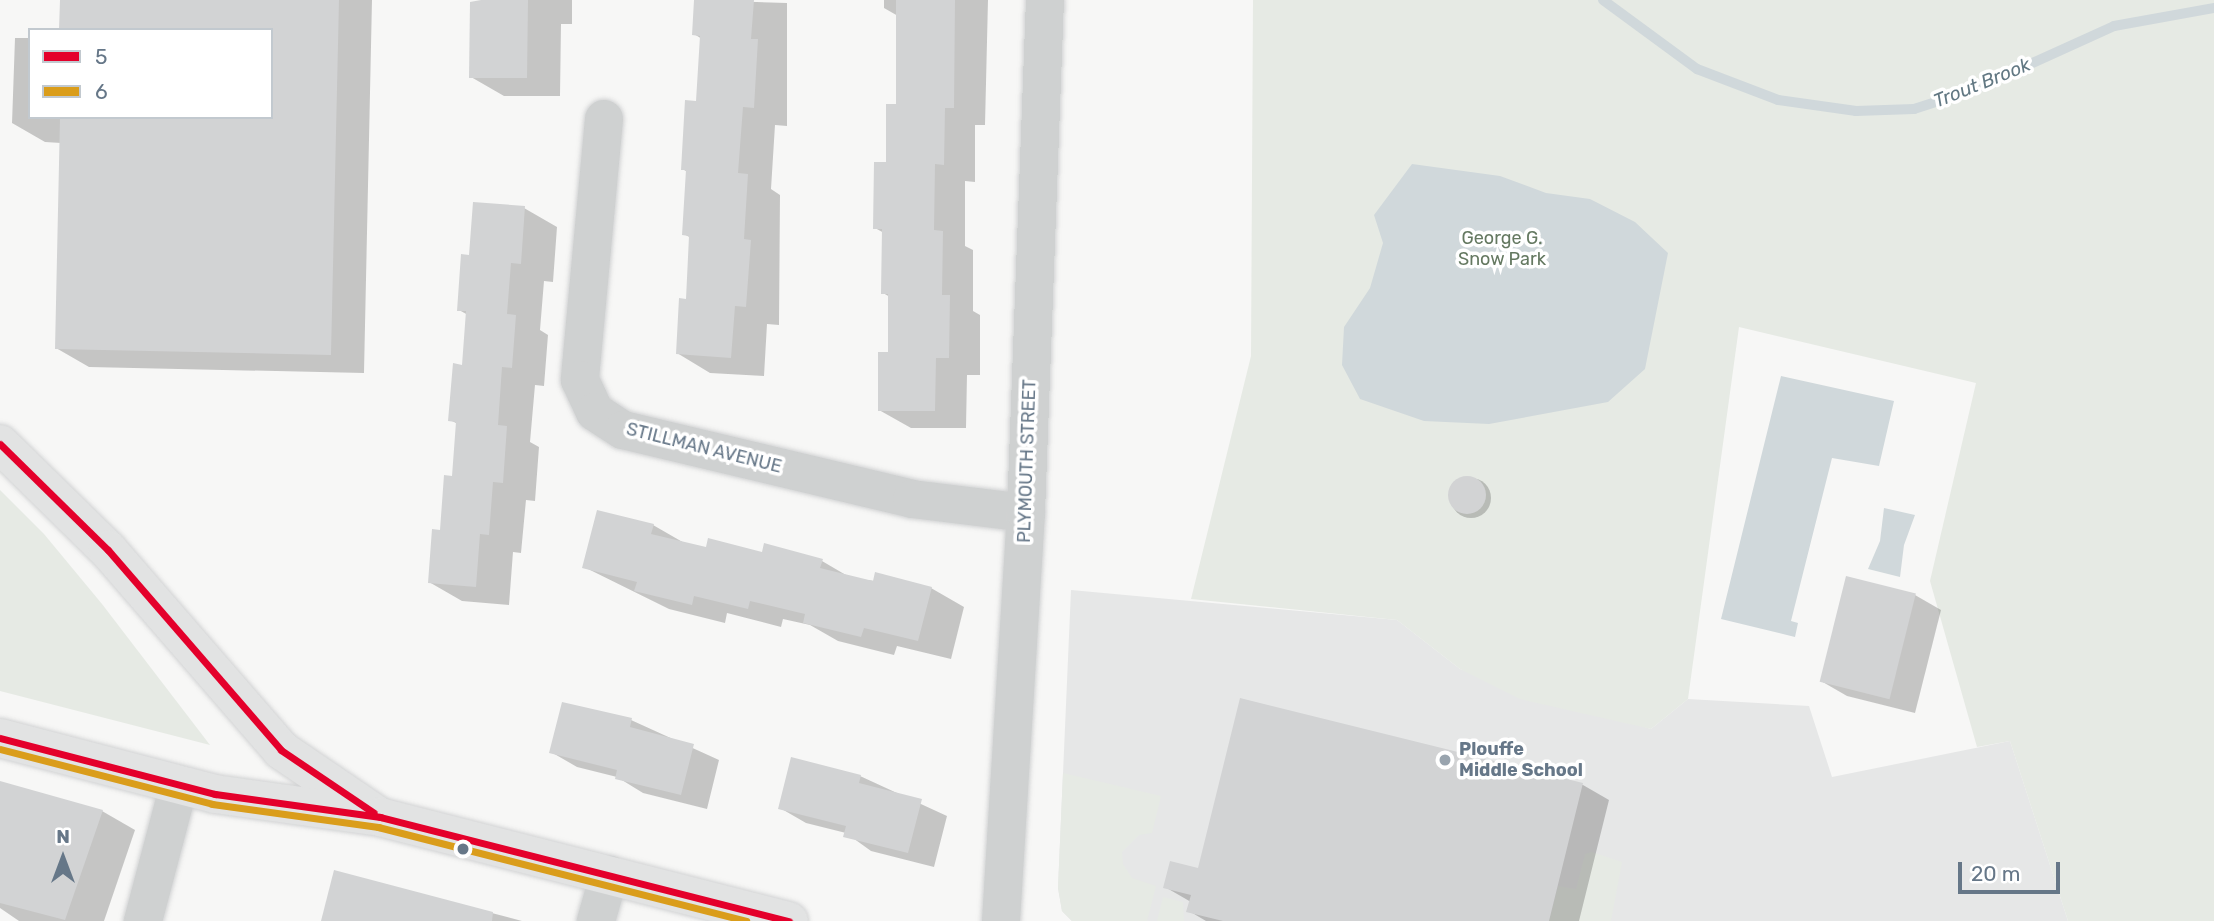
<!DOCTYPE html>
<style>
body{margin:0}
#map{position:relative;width:2214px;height:921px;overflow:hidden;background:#f7f7f6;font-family:Rubik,sans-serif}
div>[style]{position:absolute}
.built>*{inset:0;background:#e6e7e7}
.green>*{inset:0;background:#e6eae4}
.water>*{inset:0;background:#d0d8db}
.shadow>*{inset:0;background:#0003}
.round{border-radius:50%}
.stream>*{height:10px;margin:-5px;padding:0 5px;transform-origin:5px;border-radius:5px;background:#d0d8db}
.building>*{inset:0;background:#d2d3d4;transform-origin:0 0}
.roads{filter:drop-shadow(0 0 2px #d2d3d4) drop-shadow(0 0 2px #d2d3d4)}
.minor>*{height:38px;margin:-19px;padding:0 19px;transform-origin:19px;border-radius:19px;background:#cfd1d1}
.major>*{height:38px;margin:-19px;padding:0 19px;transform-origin:19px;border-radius:19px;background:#e2e3e3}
.bus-1>*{height:7px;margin:-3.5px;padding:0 3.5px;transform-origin:3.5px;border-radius:3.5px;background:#e4002b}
.bus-2>*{height:7px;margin:-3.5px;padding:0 3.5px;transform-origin:3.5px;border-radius:3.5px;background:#da9d1b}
.dots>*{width:19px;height:19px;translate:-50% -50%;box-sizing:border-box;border:4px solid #fff;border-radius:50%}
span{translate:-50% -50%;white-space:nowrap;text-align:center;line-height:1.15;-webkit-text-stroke:7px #fff;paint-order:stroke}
.park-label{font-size:18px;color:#657961}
.street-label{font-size:18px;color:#678}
.poi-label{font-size:18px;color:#678;font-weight:700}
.left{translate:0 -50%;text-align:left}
.water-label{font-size:19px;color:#627883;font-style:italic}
.legend{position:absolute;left:28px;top:28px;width:245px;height:91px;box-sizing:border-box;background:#fff;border:2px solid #c2c9cf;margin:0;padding:9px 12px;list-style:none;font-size:21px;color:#678}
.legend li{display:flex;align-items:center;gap:14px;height:35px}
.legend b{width:35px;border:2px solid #c2c9cf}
.north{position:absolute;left:28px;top:823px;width:70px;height:70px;-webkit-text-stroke:5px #fff;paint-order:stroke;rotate:0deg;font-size:19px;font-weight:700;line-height:28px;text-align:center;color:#678}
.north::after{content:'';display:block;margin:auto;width:24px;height:32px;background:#678;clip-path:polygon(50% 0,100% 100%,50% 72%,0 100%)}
.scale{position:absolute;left:1958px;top:862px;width:102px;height:32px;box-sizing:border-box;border:4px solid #678;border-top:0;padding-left:9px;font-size:21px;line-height:24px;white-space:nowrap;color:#678;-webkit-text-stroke:5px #fff;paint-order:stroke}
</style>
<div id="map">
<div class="built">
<i style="clip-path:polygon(1071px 590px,1397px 620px,1460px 669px,1651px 729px,1688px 699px,1809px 706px,1832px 777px,2010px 741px,2068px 921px,1072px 921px,1062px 911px,1058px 888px)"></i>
</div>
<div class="green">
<i style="clip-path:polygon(1253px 0,2214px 0,2214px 921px,2068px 921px,2010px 741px,1977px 747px,1930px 581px,1976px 383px,1739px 327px,1688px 699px,1651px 729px,1520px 699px,1460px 669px,1397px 620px,1191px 599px,1251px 356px)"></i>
<i style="clip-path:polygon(0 490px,44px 534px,102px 604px,210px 745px,0 691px)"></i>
<i style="clip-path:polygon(1063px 773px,1161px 796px,1152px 833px,1139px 835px,1122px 852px,1123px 864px,1132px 878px,1156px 886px,1147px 921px,1072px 921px,1062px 911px,1058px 888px)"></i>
<i style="clip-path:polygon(1592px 852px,1622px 862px,1611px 921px,1549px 921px,1558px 886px,1576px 889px,1585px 854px)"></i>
<i style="clip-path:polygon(1163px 897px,1183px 902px,1184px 921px,1157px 921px)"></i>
</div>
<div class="water">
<i style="clip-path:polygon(1412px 164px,1500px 176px,1546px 193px,1590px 199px,1635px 222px,1668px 253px,1645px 369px,1608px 402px,1489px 424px,1424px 421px,1360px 399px,1342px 365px,1344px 327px,1370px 288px,1383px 243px,1374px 215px)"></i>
<i style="clip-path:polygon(1781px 376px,1894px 401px,1879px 466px,1832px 458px,1791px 621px,1798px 623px,1795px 637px,1721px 619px)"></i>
<i style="clip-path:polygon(1884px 508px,1915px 515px,1904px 545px,1900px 577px,1868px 569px,1880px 541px)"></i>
</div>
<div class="shadow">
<i style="clip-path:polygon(62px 0,372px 0,364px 373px,89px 367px,56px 348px,61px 143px,45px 142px,12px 123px,15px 38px,30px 38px,30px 117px,271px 117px,271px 30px)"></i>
<i style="clip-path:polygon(483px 0,572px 0,572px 24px,561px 24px,560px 96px,504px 96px,471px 77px)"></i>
<i style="clip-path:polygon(696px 0,787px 3px,787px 126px,775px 125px,771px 189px,780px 195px,779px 325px,767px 324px,764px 376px,710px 373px,677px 353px,687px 301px,691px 238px,684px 234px,688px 172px,682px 169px,698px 103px,702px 39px,694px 34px)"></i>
<i style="clip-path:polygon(884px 0,988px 0,985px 125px,975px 125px,975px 182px,965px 181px,965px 246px,973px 250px,973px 311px,980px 315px,980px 375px,967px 375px,966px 428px,911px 428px,879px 410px,889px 354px,890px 297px,883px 293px,884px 233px,875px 228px,897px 106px,898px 16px,884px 8px)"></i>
<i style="clip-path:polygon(524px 208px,557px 227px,553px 282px,544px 281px,540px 330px,548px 335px,544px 386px,535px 385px,530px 442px,539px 447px,535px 501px,526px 500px,521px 553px,513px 552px,509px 605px,462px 601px,429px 582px,454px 478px,458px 424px,450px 420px,463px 367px,468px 315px,459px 310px,471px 257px)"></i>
<i class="round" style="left:1451px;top:478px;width:40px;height:40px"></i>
<i style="clip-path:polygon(653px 525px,686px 544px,707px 550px,822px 561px,851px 578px,931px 588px,964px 607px,951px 659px,897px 646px,894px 655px,838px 641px,810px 625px,783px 619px,781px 627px,727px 613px,725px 623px,669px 609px,584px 567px)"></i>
<i style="clip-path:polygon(1915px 595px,1941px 610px,1915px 713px,1847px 696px,1821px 681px)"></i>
<i style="clip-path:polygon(1241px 700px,1583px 785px,1609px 800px,1579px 921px,1206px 921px,1189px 911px,1191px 902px,1165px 887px,1200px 870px)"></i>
<i style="clip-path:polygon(631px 720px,719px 760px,707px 809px,643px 793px,617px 777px,577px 767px,551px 752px)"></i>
<i style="clip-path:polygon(860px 776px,947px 816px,934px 867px,871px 851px,846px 833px,806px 823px,780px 808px)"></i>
<i style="clip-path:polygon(0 783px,102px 811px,135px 830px,104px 921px,19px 921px,0 908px)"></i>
<i style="clip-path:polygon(335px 872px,522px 921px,323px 921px)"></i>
</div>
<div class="stream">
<i style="left:1603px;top:0;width:117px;rotate:36.3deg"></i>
<i style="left:1697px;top:69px;width:87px;rotate:20.9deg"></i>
<i style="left:1778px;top:100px;width:79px;rotate:8deg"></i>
<i style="left:1856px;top:111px;width:58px;rotate:-2deg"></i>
<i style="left:1914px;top:109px;width:62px;rotate:-17.9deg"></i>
<i style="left:1973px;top:90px;width:155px;rotate:-24.4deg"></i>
<i style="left:2114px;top:26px;width:102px;rotate:-10.2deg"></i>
</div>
<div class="building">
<i style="clip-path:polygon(60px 0,339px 0,331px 355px,55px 349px,60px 117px,271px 117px,271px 30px,59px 30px)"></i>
<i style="clip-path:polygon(481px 0,528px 0,527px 78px,469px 78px,470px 2px)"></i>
<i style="clip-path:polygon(694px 0,754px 0,751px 39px,758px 39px,754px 108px,743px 107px,738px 173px,748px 174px,744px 239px,751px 240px,746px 307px,735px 306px,731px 358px,676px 354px,679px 298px,686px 299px,689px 236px,682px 235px,686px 170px,681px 170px,685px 100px,696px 101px,700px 36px,692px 35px)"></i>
<i style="clip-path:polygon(896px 0,955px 0,954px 108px,945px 108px,944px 165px,935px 164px,934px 230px,943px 231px,942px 295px,950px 295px,949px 358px,936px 358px,935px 411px,878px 411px,878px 352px,888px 352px,888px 294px,881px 294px,882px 229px,873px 229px,874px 162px,886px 162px,886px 104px,896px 104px)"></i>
<i style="clip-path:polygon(473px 202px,525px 206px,521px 264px,511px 263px,507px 314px,516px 315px,512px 368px,502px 367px,498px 425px,507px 426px,503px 483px,493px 482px,489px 535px,480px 534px,476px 587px,428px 583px,432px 529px,440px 530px,444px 475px,452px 476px,456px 422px,448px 421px,453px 363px,462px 365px,466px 311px,457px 311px,461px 254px,469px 255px)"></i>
<i class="round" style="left:1448px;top:476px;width:38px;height:38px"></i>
<i style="clip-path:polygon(597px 510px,654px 524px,651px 534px,706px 547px,708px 538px,762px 552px,764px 543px,823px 559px,820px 568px,873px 581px,875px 572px,932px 587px,918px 641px,864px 628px,861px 637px,803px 623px,805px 614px,750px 601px,748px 609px,694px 596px,692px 605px,634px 591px,637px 582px,582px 568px)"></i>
<i style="left:1846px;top:576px;width:72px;height:109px;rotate:14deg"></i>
<i style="clip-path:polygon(1240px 698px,1583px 783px,1549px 921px,1223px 921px,1186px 912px,1191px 895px,1163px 888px,1170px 861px,1198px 868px)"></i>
<i style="clip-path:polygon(562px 702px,632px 718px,630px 727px,694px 744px,681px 795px,615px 779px,617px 770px,549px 753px)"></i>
<i style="clip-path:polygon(791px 757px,861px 775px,859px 783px,922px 799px,908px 853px,843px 837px,846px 826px,778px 809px)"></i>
<i style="clip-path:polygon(0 781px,103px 810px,65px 920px,0 903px)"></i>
<i style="clip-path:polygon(334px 870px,493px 912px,492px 921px,321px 921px)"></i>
</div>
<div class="roads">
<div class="minor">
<i style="left:604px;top:119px;width:262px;rotate:95.3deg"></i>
<i style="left:580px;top:380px;width:35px;rotate:65deg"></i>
<i style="left:595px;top:412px;width:33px;rotate:33deg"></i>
<i style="left:623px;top:430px;width:297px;rotate:13.4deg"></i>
<i style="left:912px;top:499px;width:115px;rotate:7deg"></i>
<i style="left:143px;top:921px;width:141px;rotate:-75.2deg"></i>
<i style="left:596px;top:921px;width:48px;rotate:-74.2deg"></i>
<i style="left:1001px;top:921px;width:409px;rotate:-86.5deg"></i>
<i style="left:1026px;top:513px;width:513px;rotate:-87.88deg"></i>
</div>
<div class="major">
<i style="left:0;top:444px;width:151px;rotate:44.5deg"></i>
<i style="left:108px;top:550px;width:264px;rotate:49.1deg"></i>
<i style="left:281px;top:750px;width:114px;rotate:34.2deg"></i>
<i style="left:0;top:738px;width:222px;rotate:14.6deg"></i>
<i style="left:215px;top:794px;width:167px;rotate:7.9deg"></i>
<i style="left:380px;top:817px;width:422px;rotate:14.3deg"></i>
</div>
</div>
<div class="bus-1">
<i style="left:0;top:444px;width:151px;rotate:44.5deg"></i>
<i style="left:108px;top:550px;width:264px;rotate:49.1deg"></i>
<i style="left:281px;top:750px;width:112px;rotate:34.1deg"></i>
<i style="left:0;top:738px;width:222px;rotate:14.6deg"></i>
<i style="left:215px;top:794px;width:167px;rotate:7.9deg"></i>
<i style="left:380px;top:817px;width:422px;rotate:14.3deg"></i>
</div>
<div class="bus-2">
<i style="left:0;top:749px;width:219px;rotate:14.5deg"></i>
<i style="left:212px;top:804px;width:168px;rotate:7.9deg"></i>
<i style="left:378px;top:827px;width:380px;rotate:14.3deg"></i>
</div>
<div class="dots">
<i style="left:1445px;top:760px;background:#99a4ae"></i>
<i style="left:463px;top:849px;background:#678"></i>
</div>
<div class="park-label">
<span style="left:1502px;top:249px">George G.<br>Snow Park</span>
</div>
<div class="street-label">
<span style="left:704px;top:448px;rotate:14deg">STILLMAN AVENUE</span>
<span style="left:1027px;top:461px;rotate:-88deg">PLYMOUTH STREET</span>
</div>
<div class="poi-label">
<span class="left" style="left:1459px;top:760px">Plouffe<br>Middle School</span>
</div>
<div class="water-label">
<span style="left:1982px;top:83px;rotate:-22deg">Trout Brook</span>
</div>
<ul class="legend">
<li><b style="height:9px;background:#e4002b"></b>5</li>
<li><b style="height:9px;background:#da9d1b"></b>6</li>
</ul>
<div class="north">N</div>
<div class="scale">20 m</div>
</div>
